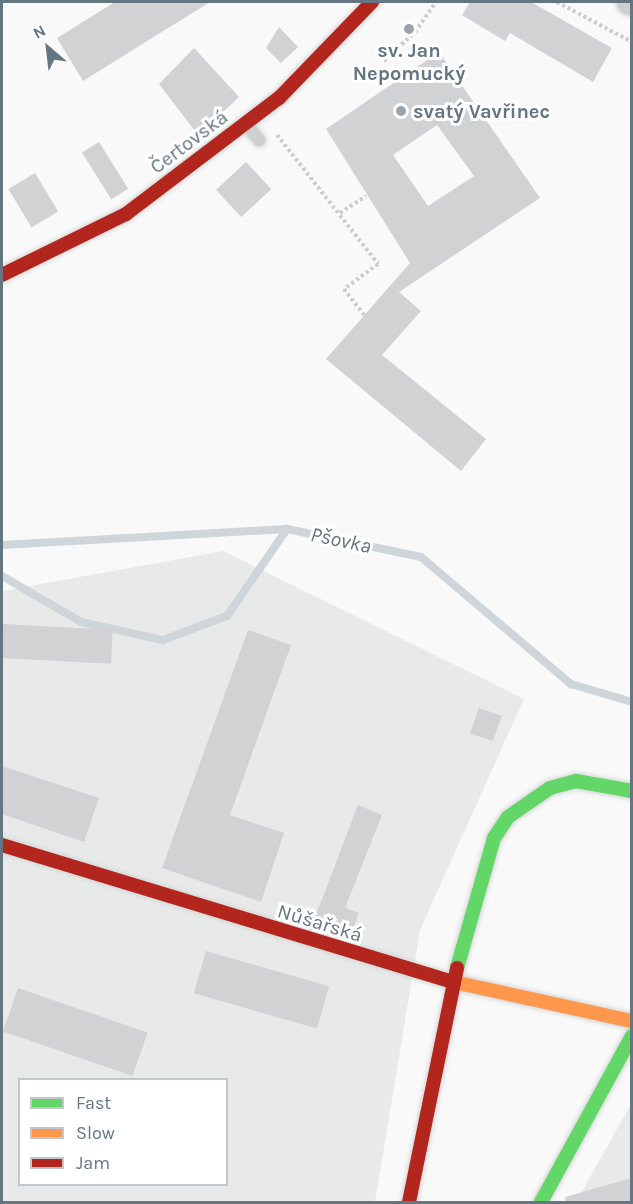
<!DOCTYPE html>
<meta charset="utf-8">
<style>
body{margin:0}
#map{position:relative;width:633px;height:1204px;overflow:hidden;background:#f9f9f9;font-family:Karla,sans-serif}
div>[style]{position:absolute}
.built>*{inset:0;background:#e8e9e9}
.stream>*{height:8px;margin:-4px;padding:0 4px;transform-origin:4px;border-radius:4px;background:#ced6d9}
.building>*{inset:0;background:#d0d2d3;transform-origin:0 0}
.path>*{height:4px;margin-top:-2px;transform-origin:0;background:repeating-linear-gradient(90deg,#cbcccd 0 3px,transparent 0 6px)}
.roads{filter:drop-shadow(0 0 2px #d5d6d7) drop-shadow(0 0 2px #d5d6d7)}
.lane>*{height:12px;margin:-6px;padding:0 6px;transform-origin:6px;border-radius:6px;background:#cecfd0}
.street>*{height:26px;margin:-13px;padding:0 13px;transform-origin:13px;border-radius:13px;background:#cecfd0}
.fast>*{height:14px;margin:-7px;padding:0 7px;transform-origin:7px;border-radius:7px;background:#63d668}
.slow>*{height:14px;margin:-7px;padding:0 7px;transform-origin:7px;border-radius:7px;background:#ff974d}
.jam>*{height:14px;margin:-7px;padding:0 7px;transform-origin:7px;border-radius:7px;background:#b3261e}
.dots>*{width:16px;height:16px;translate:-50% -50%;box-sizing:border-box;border:3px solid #fff;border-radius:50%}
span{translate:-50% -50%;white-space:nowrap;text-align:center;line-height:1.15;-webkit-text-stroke:6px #fff;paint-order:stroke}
.poi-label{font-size:20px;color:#657683;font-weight:700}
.left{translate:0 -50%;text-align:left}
.street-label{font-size:20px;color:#657683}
.water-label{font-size:21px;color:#60757c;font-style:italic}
.frame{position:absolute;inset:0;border:3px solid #657683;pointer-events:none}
.legend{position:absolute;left:18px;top:1078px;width:210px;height:108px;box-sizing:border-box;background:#fff;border:2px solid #c1c8cd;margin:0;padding:8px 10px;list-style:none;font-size:18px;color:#657683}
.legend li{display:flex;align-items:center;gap:12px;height:30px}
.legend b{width:30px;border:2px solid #c1c8cd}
.north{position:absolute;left:18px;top:18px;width:60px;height:60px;-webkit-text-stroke:4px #fff;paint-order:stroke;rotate:332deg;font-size:16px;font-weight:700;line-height:24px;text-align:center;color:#657683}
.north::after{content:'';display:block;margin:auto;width:21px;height:27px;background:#657683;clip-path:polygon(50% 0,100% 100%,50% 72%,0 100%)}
</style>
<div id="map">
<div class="built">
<i style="clip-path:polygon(evenodd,223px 551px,524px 699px,420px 930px,375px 1202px,2px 1202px,2px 591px,223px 551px,20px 1080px,226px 1080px,226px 1184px,20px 1184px,20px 1080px)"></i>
<i style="clip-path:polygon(631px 1104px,631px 1202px,576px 1202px)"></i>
</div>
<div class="stream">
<i style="left:2px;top:545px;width:285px;rotate:-3.2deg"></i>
<i style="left:287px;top:529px;width:137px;rotate:11.8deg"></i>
<i style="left:421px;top:557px;width:197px;rotate:40.3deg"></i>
<i style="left:571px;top:684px;width:64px;rotate:16.4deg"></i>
<i style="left:2px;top:576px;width:91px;rotate:30.2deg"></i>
<i style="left:81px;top:622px;width:84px;rotate:12.4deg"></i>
<i style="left:163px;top:640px;width:68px;rotate:-20.6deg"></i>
<i style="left:227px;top:616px;width:106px;rotate:-55.4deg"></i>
</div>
<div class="building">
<i style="clip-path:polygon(115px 2px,210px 2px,83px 81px,57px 38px)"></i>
<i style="clip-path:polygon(470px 2px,531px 2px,612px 48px,593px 82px,510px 33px,505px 41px,462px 15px)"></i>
<i style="clip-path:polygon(279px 27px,298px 47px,281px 63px,266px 48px)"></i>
<i style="clip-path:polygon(194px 48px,239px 97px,198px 135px,159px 84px)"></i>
<i style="clip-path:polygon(evenodd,439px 52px,540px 198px,399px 292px,421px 311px,382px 355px,486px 439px,461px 471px,326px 359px,410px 263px,326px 129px,439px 52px,437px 125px,474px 176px,428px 206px,393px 155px,437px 125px)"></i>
<i style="left:99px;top:142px;width:55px;height:20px;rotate:58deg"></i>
<i style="left:246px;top:162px;width:37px;height:41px;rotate:47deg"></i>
<i style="left:35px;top:173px;width:45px;height:31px;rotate:59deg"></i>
<i style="left:2px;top:624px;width:111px;height:34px;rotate:3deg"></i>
<i style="clip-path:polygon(248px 630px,291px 645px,230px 815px,284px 833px,261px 902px,162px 868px)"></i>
<i style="left:479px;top:708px;width:24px;height:27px;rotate:19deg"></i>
<i style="clip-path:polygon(2px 766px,99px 798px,84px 842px,2px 814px)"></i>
<i style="clip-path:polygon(358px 805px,382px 815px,345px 908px,359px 913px,352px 932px,314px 920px)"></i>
<i style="left:206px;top:951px;width:128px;height:44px;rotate:16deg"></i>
<i style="left:18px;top:988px;width:137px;height:46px;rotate:19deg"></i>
<i style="clip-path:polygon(632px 1178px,632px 1203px,566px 1203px,565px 1197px)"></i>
</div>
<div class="path">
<i style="left:557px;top:2px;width:85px;rotate:28.1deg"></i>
<i style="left:384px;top:61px;width:42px;rotate:-43.1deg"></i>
<i style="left:415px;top:32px;width:37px;rotate:-55deg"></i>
<i style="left:277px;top:135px;width:164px;rotate:51.9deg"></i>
<i style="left:378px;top:264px;width:42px;rotate:143.7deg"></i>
<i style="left:344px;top:289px;width:33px;rotate:52deg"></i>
<i style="left:340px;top:213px;width:31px;rotate:-33deg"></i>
</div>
<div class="roads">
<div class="lane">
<i style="left:246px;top:124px;width:21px;rotate:51deg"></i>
</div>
<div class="street">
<i style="left:630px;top:2px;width:2px"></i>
</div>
<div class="fast">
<i style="left:457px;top:968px;width:135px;rotate:-74.1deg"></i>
<i style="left:494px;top:838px;width:25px;rotate:-56deg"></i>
<i style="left:508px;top:817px;width:51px;rotate:-34.6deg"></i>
<i style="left:550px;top:788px;width:27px;rotate:-15deg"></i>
<i style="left:576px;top:781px;width:57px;rotate:10.1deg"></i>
<i style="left:541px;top:1202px;width:189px;rotate:-61.3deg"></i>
</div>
<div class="slow">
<i style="left:454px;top:982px;width:182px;rotate:12.4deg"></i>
</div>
<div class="jam">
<i style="left:2px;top:275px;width:138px;rotate:-26.2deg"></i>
<i style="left:126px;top:214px;width:192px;rotate:-37.2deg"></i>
<i style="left:279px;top:98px;width:134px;rotate:-45.9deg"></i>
<i style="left:2px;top:845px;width:472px;rotate:16.9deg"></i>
<i style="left:409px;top:1202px;width:239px;rotate:-78.4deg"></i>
</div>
</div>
<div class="dots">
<i style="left:409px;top:29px;background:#99a4ac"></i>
<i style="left:401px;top:111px;background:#99a4ac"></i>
</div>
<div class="poi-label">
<span style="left:409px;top:62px">sv. Jan<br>Nepomucký</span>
<span class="left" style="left:413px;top:111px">svatý Vavřinec</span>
</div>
<div class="street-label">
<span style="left:189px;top:142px;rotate:-37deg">Čertovská</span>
<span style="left:320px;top:923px;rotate:17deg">Nůšařská</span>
</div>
<div class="water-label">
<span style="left:341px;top:540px;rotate:12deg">Pšovka</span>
</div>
<div class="frame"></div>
<ul class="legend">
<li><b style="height:8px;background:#63d668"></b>Fast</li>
<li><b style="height:8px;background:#ff974d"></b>Slow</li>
<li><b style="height:8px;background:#b3261e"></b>Jam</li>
</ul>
<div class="north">N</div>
</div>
